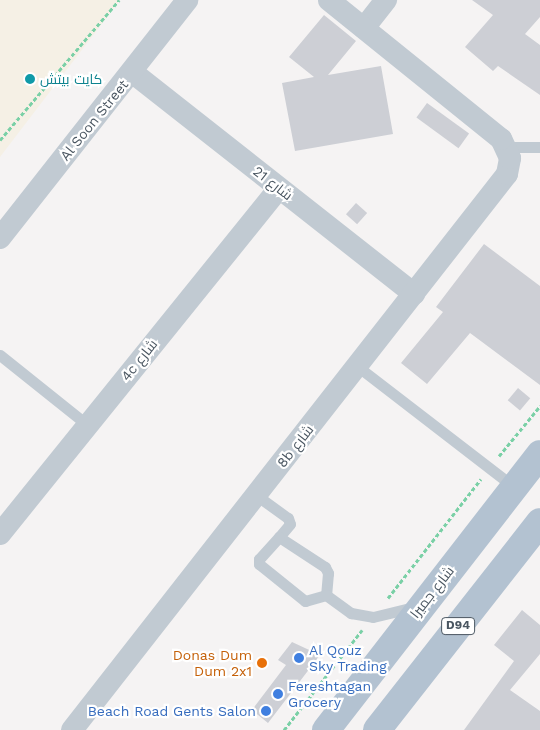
<!DOCTYPE html>
<meta charset="utf-8">
<style>
body{margin:0}
#map{position:relative;width:540px;height:730px;overflow:hidden;background:#f5f3f3;font-family:"Work Sans",Cairo,sans-serif}
div>[style]{position:absolute}
.sand>*{inset:0;background:#f5f0e5}
.building>*{inset:0;background:#cdcfd5;transform-origin:0 0}
.path>*{height:3px;margin-top:-1.5px;transform-origin:0;background:repeating-linear-gradient(90deg,#7ad0a6 0 4px,transparent 0 6.5px)}
.lane>*{height:11px;margin:-5.5px;padding:0 5.5px;transform-origin:5.5px;border-radius:5.5px;background:#c1cad2}
.street>*{height:22px;margin:-11px;padding:0 11px;transform-origin:11px;border-radius:11px;background:#c1cad2}
.primary>*{height:28px;margin:-14px;padding:0 14px;transform-origin:14px;border-radius:14px;background:#b3c2d1}
.dots>*{width:14px;height:14px;translate:-50% -50%;box-sizing:border-box;border:2px solid #fff;border-radius:50%}
span{translate:-50% -50%;white-space:nowrap;text-align:center;line-height:1.15;-webkit-text-stroke:4.5px #fff;paint-order:stroke}
.shield-label span{padding:1px 4px;background:#fff;border:1px solid;border-radius:4px;-webkit-text-stroke-width:0}
.shield-label{font-size:12px;color:#4a5661;font-weight:700}
.culture-label{font-size:14px;color:#0d838f}
.left{translate:0 -50%;text-align:left}
.street-label{font-size:14px;color:#4a5661}
.shop-label{font-size:14px;color:#366cbe}
.right{translate:-100% -50%;text-align:right}
.food-label{font-size:14px;color:#c56008}
</style>
<div id="map">
<div class="sand">
<i style="clip-path:polygon(0 0,120px 0,0 157px)"></i>
</div>
<div class="building">
<i style="clip-path:polygon(472px 0,540px 0,540px 17px,525px 34px,540px 45px,540px 95px,498px 66px,493px 71px,465px 47px,493px 15px)"></i>
<i style="clip-path:polygon(324px 15px,356px 41px,328px 75px,381px 66px,393px 134px,295px 151px,282px 83px,314px 77px,289px 57px)"></i>
<i style="left:427px;top:103px;width:52px;height:18px;rotate:36deg"></i>
<i style="left:356px;top:203px;width:15px;height:15px;rotate:42deg"></i>
<i style="clip-path:polygon(484px 244px,540px 286px,540px 385px,470px 333px,427px 384px,401px 363px,443px 312px,436px 307px)"></i>
<i style="left:518px;top:388px;width:16px;height:16px;rotate:40deg"></i>
<i style="clip-path:polygon(522px 610px,540px 625px,540px 654px,510px 690px,540px 711px,540px 730px,464px 730px,514px 661px,494px 645px)"></i>
<i style="clip-path:polygon(292px 642px,320px 655px,268px 723px,252px 710px,286px 665px,278px 660px)"></i>
</div>
<div class="path">
<i style="left:0;top:140px;width:184px;rotate:-49.6deg"></i>
<i style="left:499px;top:456px;width:65px;rotate:-50.6deg"></i>
<i style="left:388px;top:598px;width:151px;rotate:-52deg"></i>
<i style="left:284px;top:730px;width:127px;rotate:-52deg"></i>
</div>
<div class="lane">
<i style="left:506px;top:147px;width:34px"></i>
<i style="left:0;top:355px;width:110px;rotate:38.7deg"></i>
<i style="left:357px;top:366px;width:198px;rotate:37.6deg"></i>
<i style="left:256px;top:495px;width:39px;rotate:36deg"></i>
<i style="left:288px;top:518px;width:6px;rotate:72deg"></i>
<i style="left:290px;top:524px;width:17px;rotate:130deg"></i>
<i style="left:279px;top:537px;width:55px;rotate:33.1deg"></i>
<i style="left:325px;top:567px;width:7px;rotate:63deg"></i>
<i style="left:328px;top:573px;width:22px;rotate:95deg"></i>
<i style="left:326px;top:595px;width:31px;rotate:36deg"></i>
<i style="left:351px;top:613px;width:22px;rotate:10deg"></i>
<i style="left:373px;top:617px;width:42px;rotate:-13.7deg"></i>
<i style="left:279px;top:537px;width:30px;rotate:132deg"></i>
<i style="left:259px;top:559px;width:5px;rotate:90deg"></i>
<i style="left:259px;top:564px;width:59px;rotate:38.8deg"></i>
<i style="left:305px;top:601px;width:22px;rotate:-16deg"></i>
</div>
<div class="street">
<i style="left:364px;top:28px;width:36px;rotate:-52deg"></i>
<i style="left:132px;top:72px;width:359px;rotate:38.2deg"></i>
<i style="left:0;top:238px;width:303px;rotate:-51.8deg"></i>
<i style="left:0;top:534px;width:444px;rotate:-51.1deg"></i>
<i style="left:72px;top:730px;width:706px;rotate:-51.96deg"></i>
<i style="left:507px;top:174px;width:16px;rotate:-79deg"></i>
<i style="left:510px;top:158px;width:21px;rotate:-115deg"></i>
<i style="left:501px;top:139px;width:221px;rotate:-141.1deg"></i>
</div>
<div class="primary">
<i style="left:326px;top:730px;width:349px;rotate:-52.2deg"></i>
<i style="left:377px;top:730px;width:264px;rotate:-51.9deg"></i>
</div>
<div class="dots">
<i style="left:30px;top:79px;background:#0f9aa8"></i>
<i style="left:299px;top:658px;background:#3f7fe0"></i>
<i style="left:262px;top:663px;background:#e8710a"></i>
<i style="left:278px;top:694px;background:#3f7fe0"></i>
<i style="left:266px;top:711px;background:#3f7fe0"></i>
</div>
<div class="shield-label">
<span style="left:458px;top:626px">D94</span>
</div>
<div class="culture-label">
<span class="left" style="left:40px;top:79px">كايت بيتش</span>
</div>
<div class="street-label">
<span style="left:94px;top:120px;rotate:-51deg">Al Soon Street</span>
<span style="left:273px;top:183px;rotate:38deg">شارع 21</span>
<span style="left:139px;top:360px;rotate:-51deg">4c شارع</span>
<span style="left:295px;top:446px;rotate:-52deg">8b شارع</span>
<span style="left:432px;top:592px;rotate:-52deg">شارع جميرا</span>
</div>
<div class="shop-label">
<span class="left" style="left:309px;top:658px">Al Qouz<br>Sky Trading</span>
<span class="left" style="left:288px;top:694px">Fereshtagan<br>Grocery</span>
<span class="right" style="left:256px;top:711px">Beach Road Gents Salon</span>
</div>
<div class="food-label">
<span class="right" style="left:252px;top:663px">Donas Dum<br>Dum 2x1</span>
</div>
</div>
